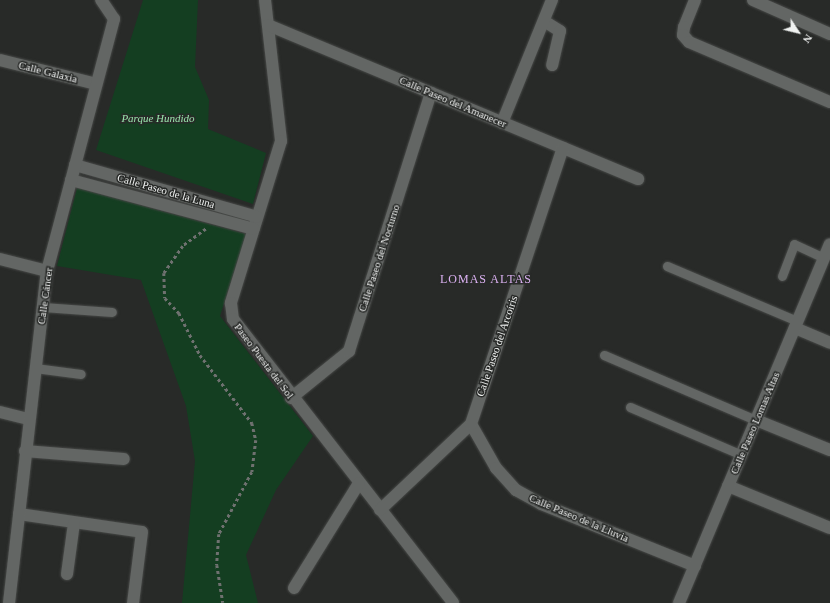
<!DOCTYPE html>
<meta charset="utf-8">
<style>
body{margin:0}
#map{position:relative;width:830px;height:603px;overflow:hidden;background:#282a28;font-family:"Times New Roman",serif}
div>[style]{position:absolute}
.green>*{inset:0;background:#143e21}
.path>*{height:2.5px;margin-top:-1.25px;transform-origin:0;background:repeating-linear-gradient(90deg,#6f7170 0 3px,transparent 0 6px)}
.roads{filter:drop-shadow(0 0 1px #474947) drop-shadow(0 0 1px #474947)}
.lane>*{height:9px;margin:-4.5px;padding:0 4.5px;transform-origin:4.5px;border-radius:4.5px;background:#636664}
.street>*{height:12px;margin:-6px;padding:0 6px;transform-origin:6px;border-radius:6px;background:#636664}
span{translate:-50% -50%;white-space:nowrap;text-align:center;line-height:1.15;-webkit-text-stroke:3px #282a28;paint-order:stroke}
.street-label{font-size:11px;color:#f0f2f1}
.park-label{font-size:11px;color:#99e5ac;font-style:italic}
.neighbourhood-label{font-size:12px;color:#dbb1f2;letter-spacing:1px}
.north{position:absolute;left:778px;top:12px;width:40px;height:40px;-webkit-text-stroke:3px #282a28;paint-order:stroke;rotate:125deg;font-size:11px;font-weight:700;line-height:16px;text-align:center;color:#f0f2f1}
.north::after{content:'';display:block;margin:auto;width:14px;height:18px;background:#f0f2f1;clip-path:polygon(50% 0,100% 100%,50% 72%,0 100%)}
</style>
<div id="map">
<div class="green">
<i style="clip-path:polygon(143px 0,198px 0,195px 67px,209px 100px,208px 129px,266px 153px,253px 204px,96px 150px)"></i>
<i style="clip-path:polygon(77px 188px,246px 234px,220px 316px,313px 436px,276px 490px,246px 555px,258px 603px,182px 603px,195px 461px,186px 406px,141px 280px,57px 266px)"></i>
</div>
<div class="path">
<i style="left:206px;top:229px;width:29px;rotate:144deg"></i>
<i style="left:183px;top:246px;width:33px;rotate:125deg"></i>
<i style="left:164px;top:273px;width:25px;rotate:88deg"></i>
<i style="left:165px;top:298px;width:21px;rotate:47deg"></i>
<i style="left:179px;top:313px;width:47px;rotate:63.4deg"></i>
<i style="left:200px;top:355px;width:86px;rotate:52.6deg"></i>
<i style="left:252px;top:423px;width:17px;rotate:77deg"></i>
<i style="left:256px;top:440px;width:32px;rotate:97deg"></i>
<i style="left:252px;top:472px;width:70px;rotate:118deg"></i>
<i style="left:219px;top:534px;width:31px;rotate:94deg"></i>
<i style="left:217px;top:565px;width:38px;rotate:81deg"></i>
</div>
<div class="roads">
<div class="lane">
<i style="left:667px;top:266px;width:141px;rotate:22.9deg"></i>
<i style="left:782px;top:276px;width:34px;rotate:-69deg"></i>
<i style="left:794px;top:244px;width:33px;rotate:25deg"></i>
<i style="left:43px;top:307px;width:69px;rotate:4.1deg"></i>
<i style="left:604px;top:355px;width:165px;rotate:23.2deg"></i>
<i style="left:35px;top:368px;width:46px;rotate:7.4deg"></i>
<i style="left:630px;top:407px;width:122px;rotate:23.2deg"></i>
</div>
<div class="street">
<i style="left:265px;top:0;width:142px;rotate:83.5deg"></i>
<i style="left:281px;top:141px;width:170px;rotate:107.2deg"></i>
<i style="left:231px;top:303px;width:16px;rotate:83deg"></i>
<i style="left:233px;top:319px;width:359px;rotate:52.2deg"></i>
<i style="left:695px;top:0;width:29px;rotate:112deg"></i>
<i style="left:684px;top:27px;width:8px;rotate:97deg"></i>
<i style="left:683px;top:35px;width:9px;rotate:49deg"></i>
<i style="left:689px;top:42px;width:153px;rotate:23.1deg"></i>
<i style="left:753px;top:0;width:84px;rotate:23.8deg"></i>
<i style="left:544px;top:21px;width:19px;rotate:32deg"></i>
<i style="left:560px;top:31px;width:35px;rotate:103deg"></i>
<i style="left:268px;top:25px;width:401px;rotate:22.6deg"></i>
<i style="left:0;top:60px;width:99px;rotate:14deg"></i>
<i style="left:502px;top:123px;width:133px;rotate:-67.9deg"></i>
<i style="left:75px;top:165px;width:189px;rotate:15.9deg"></i>
<i style="left:71px;top:180px;width:189px;rotate:15deg"></i>
<i style="left:0;top:259px;width:49px;rotate:14.3deg"></i>
<i style="left:795px;top:328px;width:38px;rotate:23deg"></i>
<i style="left:291px;top:398px;width:75px;rotate:-39deg"></i>
<i style="left:349px;top:351px;width:271px;rotate:-72.4deg"></i>
<i style="left:0;top:412px;width:30px;rotate:14deg"></i>
<i style="left:756px;top:420px;width:80px;rotate:22.1deg"></i>
<i style="left:471px;top:424px;width:51px;rotate:60.4deg"></i>
<i style="left:496px;top:468px;width:30px;rotate:48deg"></i>
<i style="left:516px;top:490px;width:29px;rotate:29deg"></i>
<i style="left:541px;top:504px;width:166px;rotate:21.9deg"></i>
<i style="left:25px;top:451px;width:99px;rotate:4.6deg"></i>
<i style="left:728px;top:486px;width:110px;rotate:22.4deg"></i>
<i style="left:380px;top:510px;width:125px;rotate:-43.4deg"></i>
<i style="left:471px;top:424px;width:291px;rotate:-71.6deg"></i>
<i style="left:19px;top:514px;width:124px;rotate:8.3deg"></i>
<i style="left:142px;top:532px;width:72px;rotate:97.2deg"></i>
<i style="left:67px;top:574px;width:51px;rotate:-82.2deg"></i>
<i style="left:294px;top:588px;width:123px;rotate:-58.2deg"></i>
<i style="left:9px;top:603px;width:334px;rotate:-83.5deg"></i>
<i style="left:47px;top:271px;width:261px;rotate:-75.1deg"></i>
<i style="left:114px;top:19px;width:23px;rotate:-124deg"></i>
<i style="left:679px;top:603px;width:389px;rotate:-67.2deg"></i>
</div>
</div>
<div class="street-label">
<span style="left:48px;top:72px;rotate:14deg">Calle Galaxia</span>
<span style="left:453px;top:102px;rotate:23deg">Calle Paseo del Amanecer</span>
<span style="left:166px;top:191px;rotate:16deg">Calle Paseo de la Luna</span>
<span style="left:379px;top:258px;rotate:-72deg">Calle Paseo del Nocturno</span>
<span style="left:45px;top:296px;rotate:-82deg">Calle Cáncer</span>
<span style="left:497px;top:346px;rotate:-71deg">Calle Paseo del Arcoíris</span>
<span style="left:264px;top:361px;rotate:53deg">Paseo Puesta del Sol</span>
<span style="left:755px;top:423px;rotate:-67deg">Calle Paseo Lomas Altas</span>
<span style="left:579px;top:518px;rotate:23deg">Calle Paseo de la Lluvia</span>
</div>
<div class="park-label">
<span style="left:158px;top:118px">Parque Hundido</span>
</div>
<div class="neighbourhood-label">
<span style="left:486px;top:280px">LOMAS ALTAS</span>
</div>
<div class="north">N</div>
</div>
